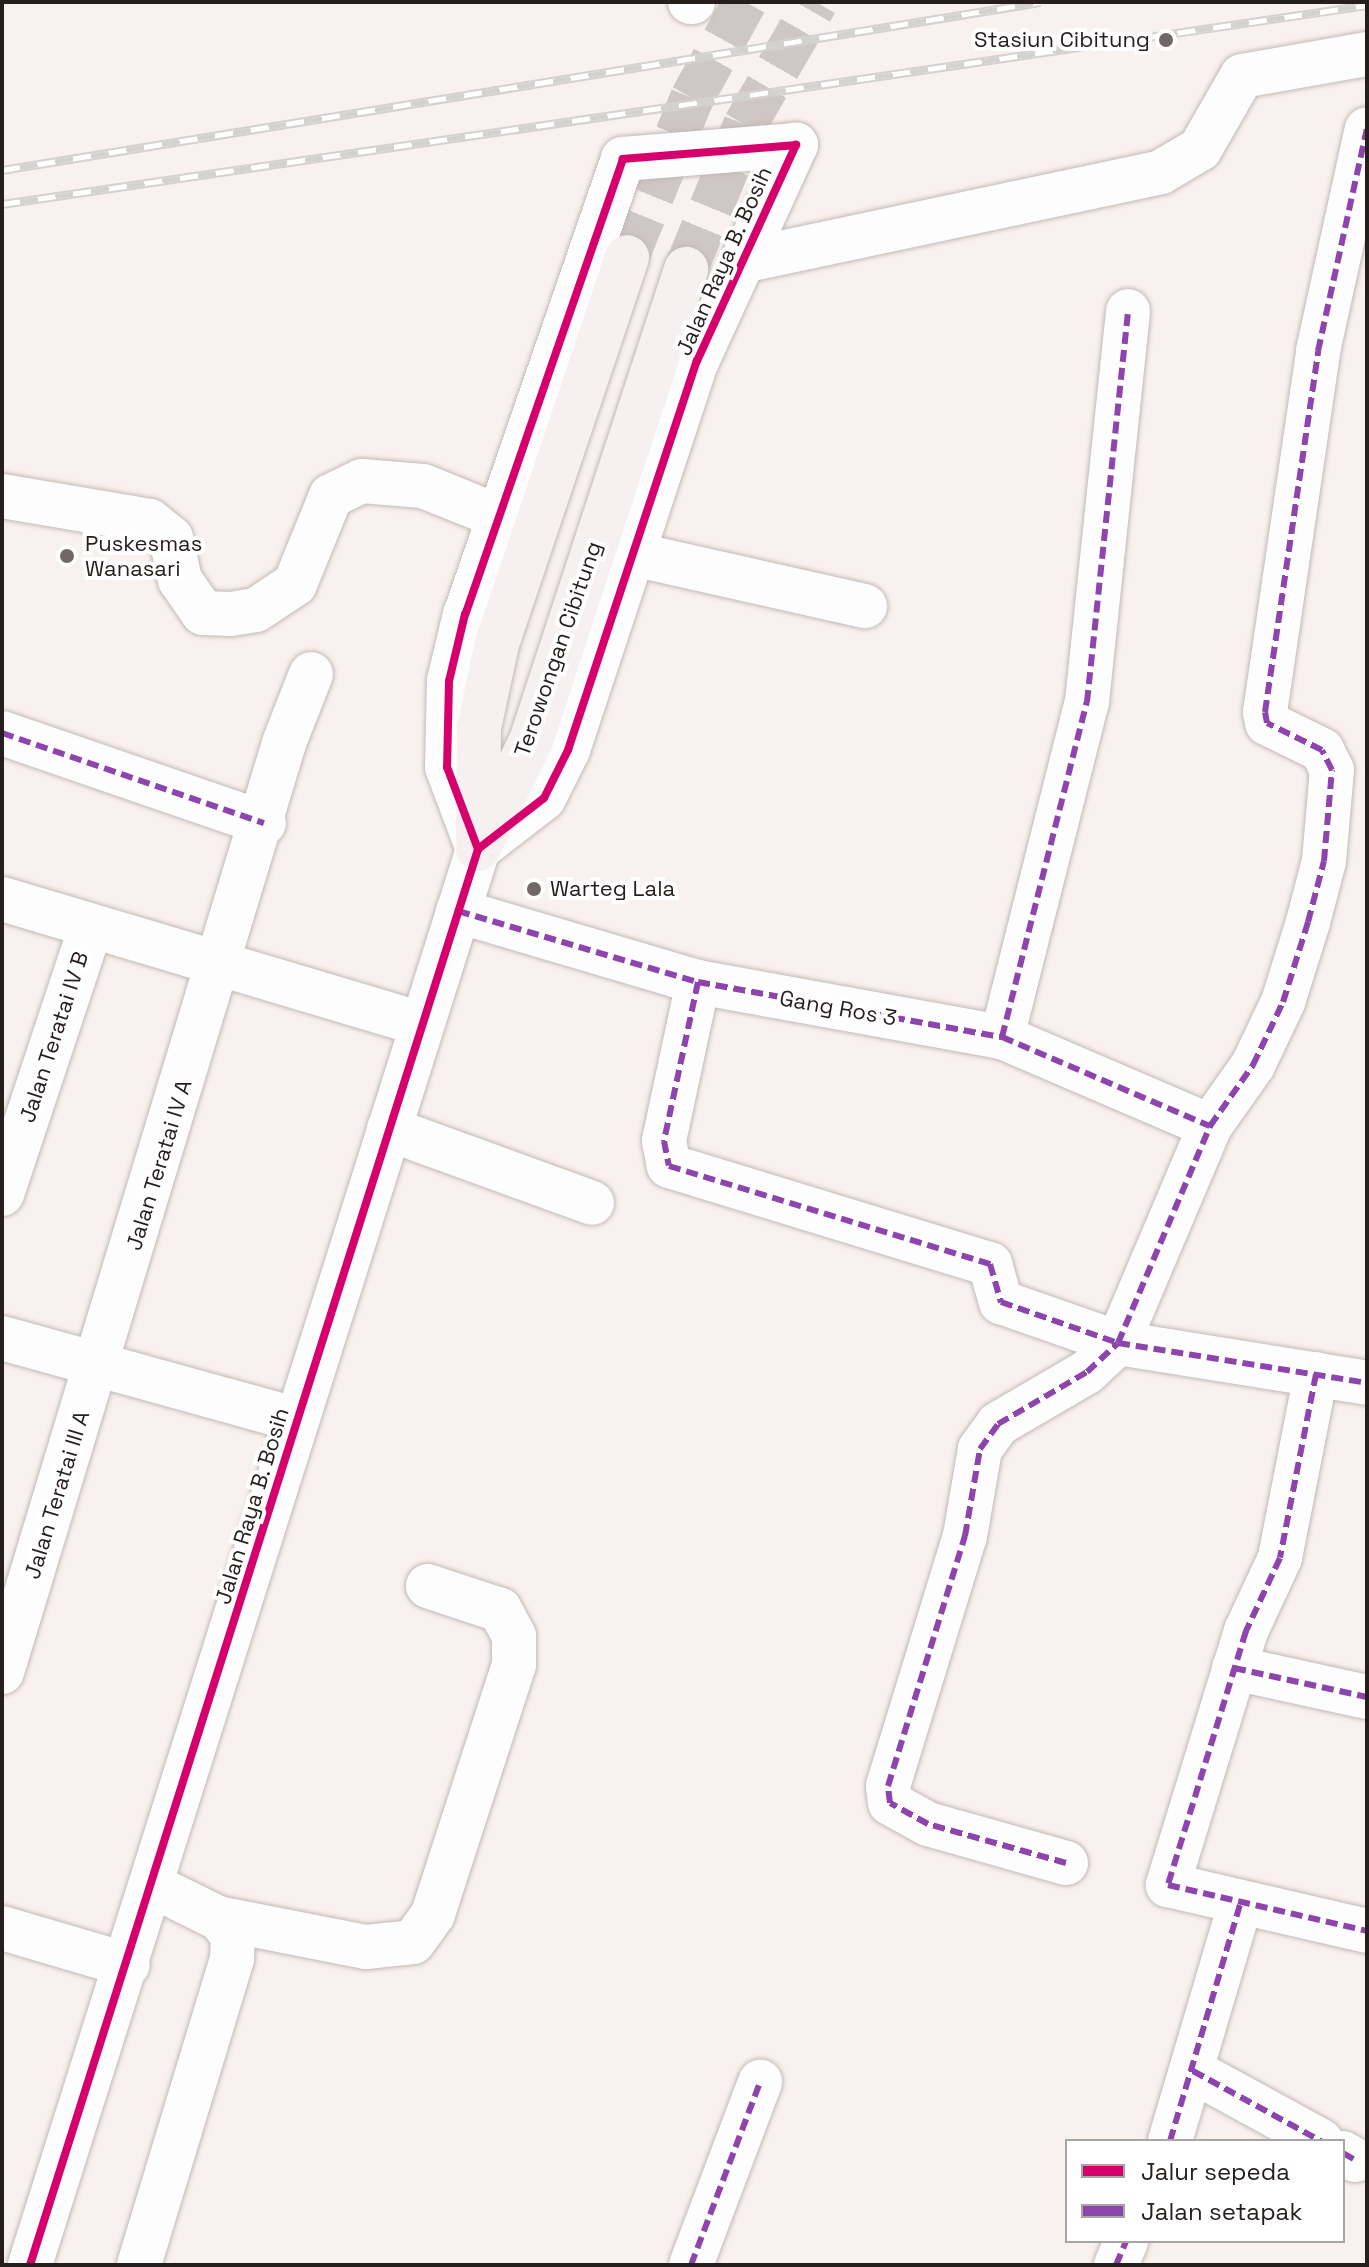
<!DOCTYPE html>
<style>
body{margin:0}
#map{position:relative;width:1369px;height:2267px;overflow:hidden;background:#f9f1ef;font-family:"Space Grotesk",sans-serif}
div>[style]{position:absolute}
.major-tunnel>*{height:44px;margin-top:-22px;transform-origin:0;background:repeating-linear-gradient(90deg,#cfc7c5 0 44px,transparent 0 66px)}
.roads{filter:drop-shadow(0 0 2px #c1b9b7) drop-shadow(0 0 2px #c1b9b7)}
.minor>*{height:44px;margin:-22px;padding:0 22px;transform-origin:22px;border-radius:22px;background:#fefdfd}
.major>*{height:44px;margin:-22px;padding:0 22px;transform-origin:22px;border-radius:22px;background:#f6f1f0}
.rail>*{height:9px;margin-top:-4.5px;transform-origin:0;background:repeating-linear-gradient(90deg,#fff 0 18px,#d4d2d1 0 36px);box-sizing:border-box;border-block:2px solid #d4d2d1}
.quiet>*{height:6px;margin-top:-3px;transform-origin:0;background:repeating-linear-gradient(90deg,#8e44ad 0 12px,transparent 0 18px)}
.cycleway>*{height:8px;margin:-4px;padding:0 4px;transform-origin:4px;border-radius:4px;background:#d6006c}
.dots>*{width:22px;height:22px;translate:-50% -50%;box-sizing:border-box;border:4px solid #fff;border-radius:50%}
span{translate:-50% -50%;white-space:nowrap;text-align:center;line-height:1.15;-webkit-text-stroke:8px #fff;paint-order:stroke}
.poi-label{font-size:22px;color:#261e1c}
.right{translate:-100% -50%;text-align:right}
.left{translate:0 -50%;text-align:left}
.street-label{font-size:22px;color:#261e1c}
.frame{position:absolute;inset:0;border:4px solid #261e1c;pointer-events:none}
.legend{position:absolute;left:1065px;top:2139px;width:280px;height:104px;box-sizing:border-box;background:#fff;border:2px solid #a8a5a4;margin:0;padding:10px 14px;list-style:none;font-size:24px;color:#261e1c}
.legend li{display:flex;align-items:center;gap:16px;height:40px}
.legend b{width:40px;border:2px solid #a8a5a4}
</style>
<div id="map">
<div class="major-tunnel">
<i style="left:627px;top:257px;width:172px;rotate:-67.8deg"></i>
<i style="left:692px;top:98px;width:110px;rotate:-61.1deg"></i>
<i style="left:686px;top:269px;width:156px;rotate:-67.7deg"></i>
<i style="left:745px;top:125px;width:142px;rotate:-60deg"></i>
</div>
<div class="roads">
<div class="minor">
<i style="left:690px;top:2px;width:3px"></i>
<i style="left:743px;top:261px;width:427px;rotate:-12deg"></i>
<i style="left:1161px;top:172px;width:45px;rotate:-30.5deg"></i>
<i style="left:1200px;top:149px;width:84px;rotate:-60.1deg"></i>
<i style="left:1242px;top:76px;width:127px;rotate:-10deg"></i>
<i style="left:2px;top:496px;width:150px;rotate:9.6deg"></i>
<i style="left:150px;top:521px;width:27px;rotate:39deg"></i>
<i style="left:171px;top:538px;width:43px;rotate:77.9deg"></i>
<i style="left:180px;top:580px;width:40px;rotate:55.1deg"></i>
<i style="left:203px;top:613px;width:28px;rotate:2deg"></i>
<i style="left:231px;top:614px;width:25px;rotate:-9deg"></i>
<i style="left:256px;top:610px;width:47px;rotate:-33.7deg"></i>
<i style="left:295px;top:584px;width:95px;rotate:-67.8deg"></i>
<i style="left:331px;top:496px;width:34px;rotate:-26deg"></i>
<i style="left:362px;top:481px;width:61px;rotate:4.7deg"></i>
<i style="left:423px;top:486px;width:83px;rotate:21.9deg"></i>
<i style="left:629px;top:553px;width:242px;rotate:12.7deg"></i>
<i style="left:2px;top:733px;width:277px;rotate:19deg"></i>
<i style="left:2px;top:899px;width:438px;rotate:16.6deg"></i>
<i style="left:458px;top:911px;width:250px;rotate:16.5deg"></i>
<i style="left:698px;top:982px;width:309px;rotate:10.3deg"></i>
<i style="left:1002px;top:1037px;width:226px;rotate:23.2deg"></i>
<i style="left:698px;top:982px;width:163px;rotate:102.1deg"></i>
<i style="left:664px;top:1141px;width:25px;rotate:79deg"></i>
<i style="left:669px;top:1166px;width:336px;rotate:17deg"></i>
<i style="left:990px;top:1264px;width:40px;rotate:74deg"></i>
<i style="left:1001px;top:1302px;width:124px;rotate:19.3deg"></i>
<i style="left:1118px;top:1343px;width:252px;rotate:9.1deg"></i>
<i style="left:1002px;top:1037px;width:346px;rotate:-75.8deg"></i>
<i style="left:1087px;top:702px;width:393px;rotate:-84deg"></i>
<i style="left:389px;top:1129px;width:216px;rotate:20deg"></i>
<i style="left:2px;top:1194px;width:282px;rotate:-71.6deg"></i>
<i style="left:2px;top:1338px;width:306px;rotate:15.5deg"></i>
<i style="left:1316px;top:1374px;width:187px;rotate:101.1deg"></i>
<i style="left:1280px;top:1558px;width:81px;rotate:115deg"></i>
<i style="left:1246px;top:1631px;width:266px;rotate:107.1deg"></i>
<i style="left:1168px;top:1885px;width:204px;rotate:13deg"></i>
<i style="left:1234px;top:1668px;width:136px;rotate:12.3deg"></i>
<i style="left:2px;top:1672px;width:971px;rotate:-73.11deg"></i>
<i style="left:284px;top:743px;width:74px;rotate:-68.6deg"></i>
<i style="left:1066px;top:1863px;width:143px;rotate:-164.2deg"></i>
<i style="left:928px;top:1824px;width:43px;rotate:-151.1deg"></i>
<i style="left:890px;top:1803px;width:17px;rotate:-97deg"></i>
<i style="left:888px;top:1786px;width:262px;rotate:-72.9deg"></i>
<i style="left:965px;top:1536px;width:88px;rotate:-80.2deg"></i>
<i style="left:980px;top:1449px;width:31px;rotate:-54deg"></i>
<i style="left:998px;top:1424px;width:103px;rotate:-30.3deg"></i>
<i style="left:1087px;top:1372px;width:42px;rotate:-43.1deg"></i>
<i style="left:1118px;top:1343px;width:236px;rotate:-67deg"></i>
<i style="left:1210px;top:1126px;width:75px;rotate:-54.8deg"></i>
<i style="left:1253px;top:1065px;width:70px;rotate:-64.5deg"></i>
<i style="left:1283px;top:1002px;width:84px;rotate:-72.6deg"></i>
<i style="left:1308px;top:922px;width:63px;rotate:-75.3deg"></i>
<i style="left:1324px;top:861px;width:91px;rotate:-85deg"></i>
<i style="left:1332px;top:770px;width:22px;rotate:-117deg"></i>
<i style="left:1322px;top:750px;width:61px;rotate:-153.9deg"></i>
<i style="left:1267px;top:723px;width:11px;rotate:-100deg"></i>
<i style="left:1265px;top:712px;width:365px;rotate:-81.6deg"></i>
<i style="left:1318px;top:351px;width:227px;rotate:-77.6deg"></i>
<i style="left:218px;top:1918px;width:151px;rotate:11.1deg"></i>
<i style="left:366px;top:1947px;width:47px;rotate:-6.1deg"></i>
<i style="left:413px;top:1942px;width:34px;rotate:-54deg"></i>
<i style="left:433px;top:1914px;width:262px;rotate:-72deg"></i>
<i style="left:514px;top:1665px;width:29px;rotate:-90deg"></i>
<i style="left:514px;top:1636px;width:30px;rotate:-118deg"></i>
<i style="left:500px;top:1610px;width:76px;rotate:-161.6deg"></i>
<i style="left:2px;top:1928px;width:131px;rotate:16.4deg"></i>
<i style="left:1193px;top:2071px;width:146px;rotate:28.7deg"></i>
<i style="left:1170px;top:2141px;width:249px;rotate:-73.5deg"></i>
<i style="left:1343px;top:2153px;width:14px;rotate:30deg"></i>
<i style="left:30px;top:2265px;width:1485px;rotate:-72.44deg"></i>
<i style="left:478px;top:849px;width:83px;rotate:-37.7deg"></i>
<i style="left:544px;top:798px;width:54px;rotate:-63.4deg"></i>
<i style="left:568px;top:750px;width:410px;rotate:-71.7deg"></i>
<i style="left:697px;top:361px;width:238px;rotate:-65.4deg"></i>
<i style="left:796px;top:145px;width:174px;rotate:175.4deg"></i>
<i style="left:623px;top:159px;width:482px;rotate:109.1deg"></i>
<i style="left:465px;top:614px;width:69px;rotate:103.4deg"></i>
<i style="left:449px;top:681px;width:86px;rotate:91.3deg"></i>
<i style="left:447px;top:767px;width:85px;rotate:69.4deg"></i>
<i style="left:139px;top:2265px;width:320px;rotate:-73.1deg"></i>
<i style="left:232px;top:1959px;width:24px;rotate:-88deg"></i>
<i style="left:233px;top:1935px;width:23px;rotate:-131deg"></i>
<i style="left:218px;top:1918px;width:70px;rotate:-153.8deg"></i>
<i style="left:691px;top:2265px;width:196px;rotate:-69.3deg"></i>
<i style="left:1116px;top:2265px;width:26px;rotate:-67deg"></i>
</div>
<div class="major">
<i style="left:478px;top:839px;width:111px;rotate:-89.5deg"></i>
<i style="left:479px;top:728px;width:86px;rotate:-77.9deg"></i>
<i style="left:497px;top:644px;width:408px;rotate:-71.4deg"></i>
<i style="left:478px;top:849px;width:120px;rotate:-63.9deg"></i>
<i style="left:531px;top:741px;width:497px;rotate:-71.8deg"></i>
</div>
</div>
<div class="rail">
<i style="left:2px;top:170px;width:1052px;rotate:-9.19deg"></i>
<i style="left:2px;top:204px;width:1379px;rotate:-8.29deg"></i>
</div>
<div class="quiet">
<i style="left:2px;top:733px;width:277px;rotate:19deg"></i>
<i style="left:458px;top:911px;width:250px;rotate:16.5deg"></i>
<i style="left:698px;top:982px;width:309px;rotate:10.3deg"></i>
<i style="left:1002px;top:1037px;width:226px;rotate:23.2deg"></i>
<i style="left:698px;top:982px;width:163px;rotate:102.1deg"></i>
<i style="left:664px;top:1141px;width:25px;rotate:79deg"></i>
<i style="left:669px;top:1166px;width:336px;rotate:17deg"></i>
<i style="left:990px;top:1264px;width:40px;rotate:74deg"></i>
<i style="left:1001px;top:1302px;width:124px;rotate:19.3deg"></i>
<i style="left:1118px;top:1343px;width:252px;rotate:9.1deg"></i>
<i style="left:1002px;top:1037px;width:346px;rotate:-75.8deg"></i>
<i style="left:1087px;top:702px;width:393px;rotate:-84deg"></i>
<i style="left:1316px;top:1374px;width:187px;rotate:101.1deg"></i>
<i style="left:1280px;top:1558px;width:81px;rotate:115deg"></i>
<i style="left:1246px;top:1631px;width:266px;rotate:107.1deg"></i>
<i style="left:1168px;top:1885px;width:204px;rotate:13deg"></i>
<i style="left:1234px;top:1668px;width:136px;rotate:12.3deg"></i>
<i style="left:1066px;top:1863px;width:143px;rotate:-164.2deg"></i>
<i style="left:928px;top:1824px;width:43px;rotate:-151.1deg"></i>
<i style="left:890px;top:1803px;width:17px;rotate:-97deg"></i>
<i style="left:888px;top:1786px;width:262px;rotate:-72.9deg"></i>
<i style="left:965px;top:1536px;width:88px;rotate:-80.2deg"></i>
<i style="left:980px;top:1449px;width:31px;rotate:-54deg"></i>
<i style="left:998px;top:1424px;width:103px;rotate:-30.3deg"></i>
<i style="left:1087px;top:1372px;width:42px;rotate:-43.1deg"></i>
<i style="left:1118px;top:1343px;width:236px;rotate:-67deg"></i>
<i style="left:1210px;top:1126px;width:75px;rotate:-54.8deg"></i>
<i style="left:1253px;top:1065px;width:70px;rotate:-64.5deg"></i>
<i style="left:1283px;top:1002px;width:84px;rotate:-72.6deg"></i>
<i style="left:1308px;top:922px;width:63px;rotate:-75.3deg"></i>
<i style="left:1324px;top:861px;width:91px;rotate:-85deg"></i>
<i style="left:1332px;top:770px;width:22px;rotate:-117deg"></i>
<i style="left:1322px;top:750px;width:61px;rotate:-153.9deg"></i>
<i style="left:1267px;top:723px;width:11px;rotate:-100deg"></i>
<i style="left:1265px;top:712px;width:365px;rotate:-81.6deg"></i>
<i style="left:1318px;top:351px;width:227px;rotate:-77.6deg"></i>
<i style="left:1193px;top:2071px;width:146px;rotate:28.7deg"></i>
<i style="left:1170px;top:2141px;width:249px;rotate:-73.5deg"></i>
<i style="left:1343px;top:2153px;width:14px;rotate:30deg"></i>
<i style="left:691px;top:2265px;width:196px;rotate:-69.3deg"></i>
<i style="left:1116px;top:2265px;width:26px;rotate:-67deg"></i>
</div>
<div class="cycleway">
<i style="left:30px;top:2265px;width:1485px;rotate:-72.44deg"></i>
<i style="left:478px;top:849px;width:83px;rotate:-37.7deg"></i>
<i style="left:544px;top:798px;width:54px;rotate:-63.4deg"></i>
<i style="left:568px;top:750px;width:410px;rotate:-71.7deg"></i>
<i style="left:697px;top:361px;width:238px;rotate:-65.4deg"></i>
<i style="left:796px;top:145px;width:174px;rotate:175.4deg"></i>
<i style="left:623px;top:159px;width:482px;rotate:109.1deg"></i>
<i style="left:465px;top:614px;width:69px;rotate:103.4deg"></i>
<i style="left:449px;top:681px;width:86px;rotate:91.3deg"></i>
<i style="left:447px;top:767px;width:88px;rotate:69.3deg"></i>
</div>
<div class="dots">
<i style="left:1166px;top:40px;background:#706866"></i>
<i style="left:67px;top:556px;background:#706866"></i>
<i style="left:534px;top:889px;background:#706866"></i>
</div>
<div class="poi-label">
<span class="right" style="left:1150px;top:40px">Stasiun Cibitung</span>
<span class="left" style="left:85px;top:556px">Puskesmas<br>Wanasari</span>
<span class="left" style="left:550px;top:889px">Warteg Lala</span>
</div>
<div class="street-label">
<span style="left:724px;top:261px;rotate:-66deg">Jalan Raya B. Bosih</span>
<span style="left:558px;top:649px;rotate:-71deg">Terowongan Cibitung</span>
<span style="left:838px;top:1008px;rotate:10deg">Gang Ros 3</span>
<span style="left:54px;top:1037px;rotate:-72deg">Jalan Teratai IV B</span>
<span style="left:159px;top:1165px;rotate:-73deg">Jalan Teratai IV A</span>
<span style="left:57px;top:1495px;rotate:-73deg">Jalan Teratai III A</span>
<span style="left:252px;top:1506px;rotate:-73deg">Jalan Raya B. Bosih</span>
</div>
<div class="frame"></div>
<ul class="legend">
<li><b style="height:10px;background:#d6006c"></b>Jalur sepeda</li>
<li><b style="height:10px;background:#8e44ad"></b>Jalan setapak</li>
</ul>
</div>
